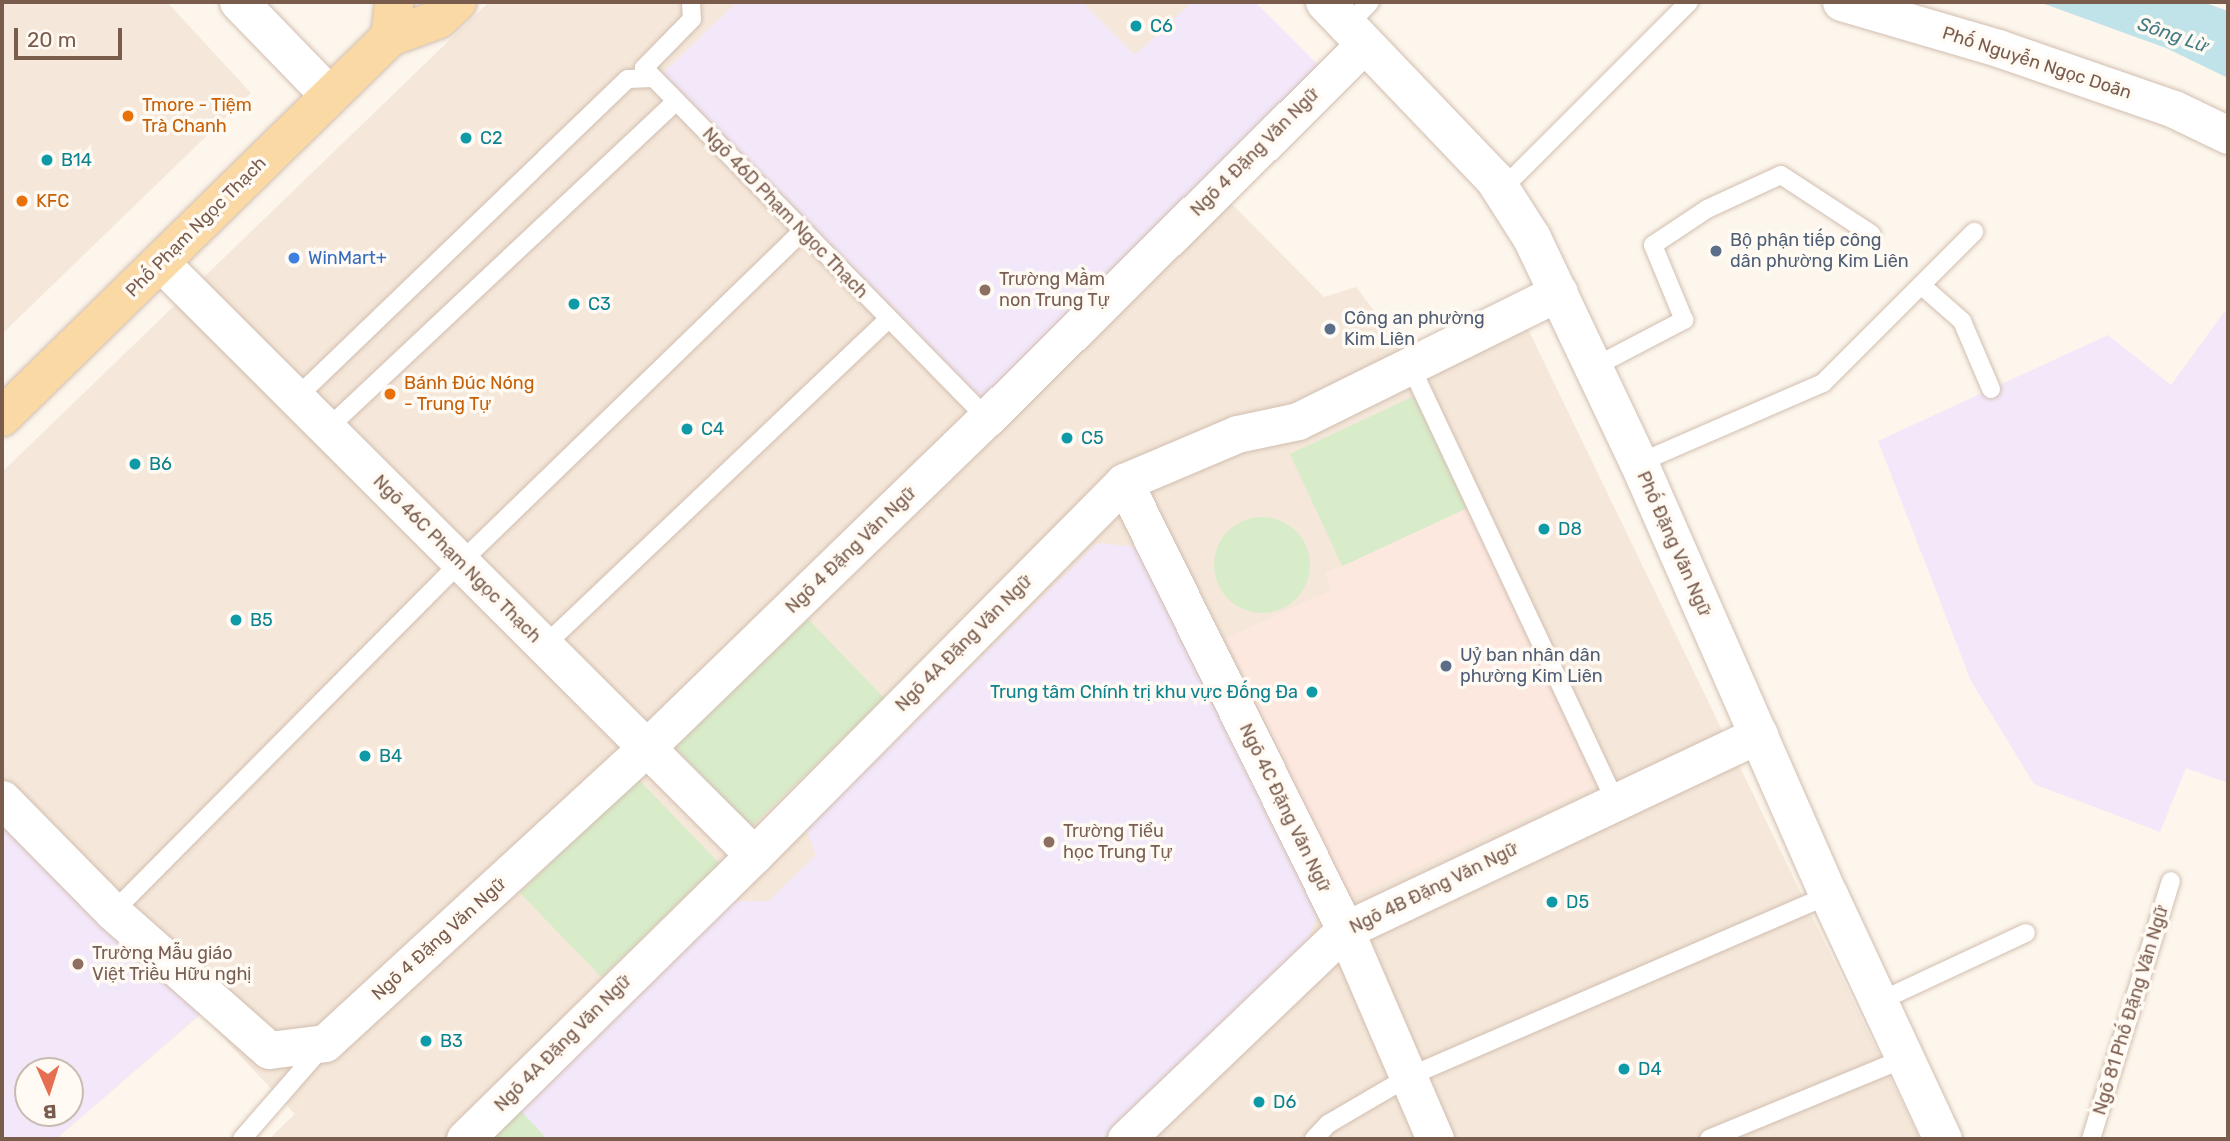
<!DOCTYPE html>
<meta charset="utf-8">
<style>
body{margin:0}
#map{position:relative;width:2230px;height:1141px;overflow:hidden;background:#fdf6ec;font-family:Rubik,sans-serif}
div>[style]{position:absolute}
.residential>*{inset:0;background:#f5e8da}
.commercial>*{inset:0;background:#fde8e0}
.education>*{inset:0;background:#f3e8fa}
.green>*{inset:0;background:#d8ecc9;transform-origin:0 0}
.round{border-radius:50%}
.water>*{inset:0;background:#bfe3e8}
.roads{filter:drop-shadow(0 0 2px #d1beb0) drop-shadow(0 0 2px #d1beb0)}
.service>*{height:18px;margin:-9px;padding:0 9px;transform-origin:9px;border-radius:9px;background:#fff}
.minor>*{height:37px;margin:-18.5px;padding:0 18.5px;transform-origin:18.5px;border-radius:18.5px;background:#fff}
.tertiary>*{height:38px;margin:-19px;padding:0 19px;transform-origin:19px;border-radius:19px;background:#fff}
.primary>*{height:38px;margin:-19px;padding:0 19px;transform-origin:19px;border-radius:19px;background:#fbd9a5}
.dots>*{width:19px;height:19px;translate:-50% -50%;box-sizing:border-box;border:4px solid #fffaf3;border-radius:50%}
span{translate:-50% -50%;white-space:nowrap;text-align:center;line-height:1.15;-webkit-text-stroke:7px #fffaf3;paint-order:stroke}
.culture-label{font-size:18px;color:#0d838f}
.left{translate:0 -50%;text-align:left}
.right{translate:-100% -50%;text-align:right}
.street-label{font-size:18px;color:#7a5c4d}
.food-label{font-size:18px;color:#c56008}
.service-label{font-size:18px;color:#4e5e75}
.shop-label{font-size:18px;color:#366cbe}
.education-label{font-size:18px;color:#785e54}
.water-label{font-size:19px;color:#437c86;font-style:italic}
.frame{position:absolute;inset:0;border:4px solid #7a5c4d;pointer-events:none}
.north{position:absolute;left:14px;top:1057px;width:70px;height:70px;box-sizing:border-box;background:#fffaf3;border:2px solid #cabbb1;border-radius:50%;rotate:177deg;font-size:19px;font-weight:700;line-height:28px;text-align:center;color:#7a5c4d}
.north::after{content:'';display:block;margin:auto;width:24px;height:32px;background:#e76f51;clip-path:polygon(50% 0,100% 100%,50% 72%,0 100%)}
.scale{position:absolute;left:14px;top:28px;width:108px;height:32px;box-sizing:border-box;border:4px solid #7a5c4d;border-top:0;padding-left:9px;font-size:21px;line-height:24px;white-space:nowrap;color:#7a5c4d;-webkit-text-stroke:5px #fffaf3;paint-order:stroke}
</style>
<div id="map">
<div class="residential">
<i style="clip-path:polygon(2px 2px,167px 2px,251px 93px,2px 334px)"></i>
<i style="clip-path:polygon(evenodd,489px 2px,1255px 2px,1209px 181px,1324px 297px,1356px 287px,1426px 378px,1527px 327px,1920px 1139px,269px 1139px,295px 1114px,201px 1014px,56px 1139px,2px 1139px,2px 472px,489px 2px,28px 1071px,70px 1071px,70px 1113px,28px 1113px,28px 1071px)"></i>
</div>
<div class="commercial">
<i style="clip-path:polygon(1467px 508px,1595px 786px,1346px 900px,1226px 638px,1332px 590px,1325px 573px)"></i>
</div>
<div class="education">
<i style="clip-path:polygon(737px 2px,1082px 2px,1135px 55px,1192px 2px,1255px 2px,1323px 70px,982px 399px,663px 73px)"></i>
<i style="clip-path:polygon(2224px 312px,2228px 314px,2228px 783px,2186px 768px,2160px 832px,2034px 784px,1971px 681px,1878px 441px,2108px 335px,2171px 385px)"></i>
<i style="clip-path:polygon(1097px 543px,1136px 547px,1321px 909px,1307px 942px,1208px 1042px,1103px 1139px,547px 1139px,521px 1111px,732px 901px,769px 901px,816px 855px,806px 829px)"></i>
<i style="clip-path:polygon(evenodd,2px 810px,201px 1013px,56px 1139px,2px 1139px,2px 810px,28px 1071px,70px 1071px,70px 1113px,28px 1113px,28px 1071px)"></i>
</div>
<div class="green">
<i style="left:1414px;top:396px;width:124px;height:137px;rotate:65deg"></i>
<i class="round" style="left:1214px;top:517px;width:96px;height:96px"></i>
<i style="left:808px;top:619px;width:110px;height:185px;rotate:46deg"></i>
<i style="left:638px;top:779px;width:117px;height:164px;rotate:46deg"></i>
<i style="clip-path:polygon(521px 1111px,547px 1139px,492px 1139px)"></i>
</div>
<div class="water">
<i style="clip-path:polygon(2039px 2px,2203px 2px,2228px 11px,2228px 78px,2166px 48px)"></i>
</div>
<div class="roads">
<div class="service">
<i style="left:691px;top:2px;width:17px;rotate:87deg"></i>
<i style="left:692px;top:19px;width:69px;rotate:134.4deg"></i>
<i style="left:644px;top:68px;width:490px;rotate:45.6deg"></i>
<i style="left:1347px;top:26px;width:33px;rotate:-46deg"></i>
<i style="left:1501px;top:190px;width:266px;rotate:-45deg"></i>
<i style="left:1921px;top:285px;width:55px;rotate:41.3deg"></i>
<i style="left:1962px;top:321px;width:74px;rotate:66.9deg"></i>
<i style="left:1411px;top:367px;width:479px;rotate:64.8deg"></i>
<i style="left:1594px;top:367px;width:102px;rotate:-27.6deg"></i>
<i style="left:1684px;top:320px;width:81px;rotate:-112.5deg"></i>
<i style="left:1653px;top:245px;width:65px;rotate:-33.7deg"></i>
<i style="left:1707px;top:209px;width:81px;rotate:-24.7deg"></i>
<i style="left:1781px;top:175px;width:108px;rotate:33.2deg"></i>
<i style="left:296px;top:398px;width:460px;rotate:-43.9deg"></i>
<i style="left:628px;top:79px;width:25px;rotate:-2deg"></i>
<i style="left:327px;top:429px;width:479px;rotate:-43.2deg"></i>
<i style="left:1639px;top:463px;width:201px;rotate:-23.5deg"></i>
<i style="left:1823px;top:383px;width:214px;rotate:-45deg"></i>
<i style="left:544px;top:646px;width:475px;rotate:-43.5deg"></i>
<i style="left:113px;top:912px;width:492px;rotate:-45.2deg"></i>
<i style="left:460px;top:563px;width:476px;rotate:-44.1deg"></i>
<i style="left:1880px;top:1001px;width:161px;rotate:-25deg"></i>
<i style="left:242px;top:1139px;width:123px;rotate:-48.9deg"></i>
<i style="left:1314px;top:1139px;width:21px;rotate:-47deg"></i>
<i style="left:1328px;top:1124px;width:93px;rotate:-30.4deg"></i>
<i style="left:1408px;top:1077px;width:459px;rotate:-23.4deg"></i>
<i style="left:1709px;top:1139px;width:213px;rotate:-22.4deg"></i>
<i style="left:2091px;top:1139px;width:270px;rotate:-72.8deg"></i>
</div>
<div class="minor">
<i style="left:1841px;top:2px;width:164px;rotate:16.3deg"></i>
<i style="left:1998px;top:48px;width:186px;rotate:19.1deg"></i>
<i style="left:2174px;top:109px;width:60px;rotate:25.7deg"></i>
<i style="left:161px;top:263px;width:838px;rotate:44.95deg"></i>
<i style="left:1124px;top:482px;width:500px;rotate:63.7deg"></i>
<i style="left:1345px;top:930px;width:228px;rotate:66.7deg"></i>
<i style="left:2px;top:799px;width:158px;rotate:45.5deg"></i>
<i style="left:113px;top:912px;width:208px;rotate:41.5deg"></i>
<i style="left:269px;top:1050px;width:56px;rotate:-7.1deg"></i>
<i style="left:325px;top:1043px;width:436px;rotate:-42.6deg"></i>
<i style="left:646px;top:748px;width:475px;rotate:-44.1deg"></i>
<i style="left:987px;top:418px;width:532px;rotate:-44.7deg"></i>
<i style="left:465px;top:1139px;width:405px;rotate:-44.5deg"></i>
<i style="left:754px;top:855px;width:525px;rotate:-45.23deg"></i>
<i style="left:1124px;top:482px;width:123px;rotate:-23deg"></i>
<i style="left:1237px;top:434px;width:62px;rotate:-12deg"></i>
<i style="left:1298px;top:421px;width:291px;rotate:-26.3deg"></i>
<i style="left:1126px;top:1139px;width:303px;rotate:-43.7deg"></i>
<i style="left:1345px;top:930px;width:458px;rotate:-25.3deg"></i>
</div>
<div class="tertiary">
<i style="left:239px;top:2px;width:129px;rotate:45.9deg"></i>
<i style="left:1325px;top:2px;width:246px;rotate:46.3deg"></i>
<i style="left:1495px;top:180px;width:69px;rotate:57.5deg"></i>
<i style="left:1532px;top:238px;width:249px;rotate:64.6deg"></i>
<i style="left:1639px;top:463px;width:472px;rotate:66.3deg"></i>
<i style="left:1829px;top:895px;width:269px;rotate:65deg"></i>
</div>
<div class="primary">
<i style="left:390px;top:37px;width:35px;rotate:-83deg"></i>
<i style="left:2px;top:417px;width:543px;rotate:-44.4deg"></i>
<i style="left:390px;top:37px;width:52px;rotate:-20.2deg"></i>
<i style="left:439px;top:19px;width:25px;rotate:-43deg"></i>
</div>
</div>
<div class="dots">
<i style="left:1136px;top:26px;background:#0f9aa8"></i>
<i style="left:128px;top:116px;background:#e8710a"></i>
<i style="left:466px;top:138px;background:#0f9aa8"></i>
<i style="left:47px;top:160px;background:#0f9aa8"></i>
<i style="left:22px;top:201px;background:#e8710a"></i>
<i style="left:1716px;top:251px;background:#5c6f8a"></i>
<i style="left:294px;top:258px;background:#3f7fe0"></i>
<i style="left:985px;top:290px;background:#8d6e63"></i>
<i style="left:574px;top:304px;background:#0f9aa8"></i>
<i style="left:1330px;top:329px;background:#5c6f8a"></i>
<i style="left:390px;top:394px;background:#e8710a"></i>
<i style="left:687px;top:429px;background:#0f9aa8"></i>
<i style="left:1067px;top:438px;background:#0f9aa8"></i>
<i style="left:135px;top:464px;background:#0f9aa8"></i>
<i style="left:1544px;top:529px;background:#0f9aa8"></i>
<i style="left:236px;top:620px;background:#0f9aa8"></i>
<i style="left:1446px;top:666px;background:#5c6f8a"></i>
<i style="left:1312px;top:692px;background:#0f9aa8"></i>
<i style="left:365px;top:756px;background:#0f9aa8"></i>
<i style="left:1049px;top:842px;background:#8d6e63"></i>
<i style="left:1552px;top:902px;background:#0f9aa8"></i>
<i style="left:78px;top:964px;background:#8d6e63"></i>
<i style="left:426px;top:1041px;background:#0f9aa8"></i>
<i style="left:1624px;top:1069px;background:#0f9aa8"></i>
<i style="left:1259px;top:1102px;background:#0f9aa8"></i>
</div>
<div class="culture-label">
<span class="left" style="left:1150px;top:26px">C6</span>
<span class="left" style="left:480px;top:138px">C2</span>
<span class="left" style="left:61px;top:160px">B14</span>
<span class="left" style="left:588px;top:304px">C3</span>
<span class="left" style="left:701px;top:429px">C4</span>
<span class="left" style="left:1081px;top:438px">C5</span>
<span class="left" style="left:149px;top:464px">B6</span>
<span class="left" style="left:1558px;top:529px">D8</span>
<span class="left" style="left:250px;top:620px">B5</span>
<span class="right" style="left:1298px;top:692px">Trung tâm Chính trị khu vực Đống Đa</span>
<span class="left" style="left:379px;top:756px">B4</span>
<span class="left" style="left:1566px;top:902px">D5</span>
<span class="left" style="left:440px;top:1041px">B3</span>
<span class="left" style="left:1638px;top:1069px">D4</span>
<span class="left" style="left:1273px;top:1102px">D6</span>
</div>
<div class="street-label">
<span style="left:2037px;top:63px;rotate:18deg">Phố Nguyễn Ngọc Doãn</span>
<span style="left:1255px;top:152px;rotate:-45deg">Ngõ 4 Đặng Văn Ngữ</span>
<span style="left:785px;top:213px;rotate:46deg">Ngõ 46D Phạm Ngọc Thạch</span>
<span style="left:196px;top:227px;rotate:-45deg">Phố Phạm Ngọc Thạch</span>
<span style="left:1674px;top:544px;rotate:66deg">Phố Đặng Văn Ngữ</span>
<span style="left:851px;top:550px;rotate:-44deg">Ngõ 4 Đặng Văn Ngữ</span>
<span style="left:457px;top:559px;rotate:45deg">Ngõ 46C Phạm Ngọc Thạch</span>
<span style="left:964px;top:643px;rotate:-45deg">Ngõ 4A Đặng Văn Ngữ</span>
<span style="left:1285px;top:808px;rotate:64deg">Ngõ 4C Đặng Văn Ngữ</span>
<span style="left:1434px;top:888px;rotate:-26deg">Ngõ 4B Đặng Văn Ngữ</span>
<span style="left:439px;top:939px;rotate:-42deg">Ngõ 4 Đặng Văn Ngữ</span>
<span style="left:2131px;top:1010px;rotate:-73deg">Ngõ 81 Phố Đặng Văn Ngữ</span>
<span style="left:563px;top:1043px;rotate:-45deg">Ngõ 4A Đặng Văn Ngữ</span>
</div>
<div class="food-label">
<span class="left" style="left:142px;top:116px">Tmore - Tiệm<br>Trà Chanh</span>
<span class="left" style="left:36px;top:201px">KFC</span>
<span class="left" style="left:404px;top:394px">Bánh Đúc Nóng<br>- Trung Tự</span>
</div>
<div class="service-label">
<span class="left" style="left:1730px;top:251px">Bộ phận tiếp công<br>dân phường Kim Liên</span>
<span class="left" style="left:1344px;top:329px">Công an phường<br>Kim Liên</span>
<span class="left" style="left:1460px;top:666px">Uỷ ban nhân dân<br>phường Kim Liên</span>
</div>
<div class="shop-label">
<span class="left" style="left:308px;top:258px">WinMart+</span>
</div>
<div class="education-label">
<span class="left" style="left:999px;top:290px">Trường Mầm<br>non Trung Tự</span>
<span class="left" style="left:1063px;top:842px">Trường Tiểu<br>học Trung Tự</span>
<span class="left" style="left:92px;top:964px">Trường Mẫu giáo<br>Việt Triều Hữu nghị</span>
</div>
<div class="water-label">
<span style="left:2173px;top:35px;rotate:19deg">Sông Lừ</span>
</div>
<div class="frame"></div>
<div class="north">B</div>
<div class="scale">20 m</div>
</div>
